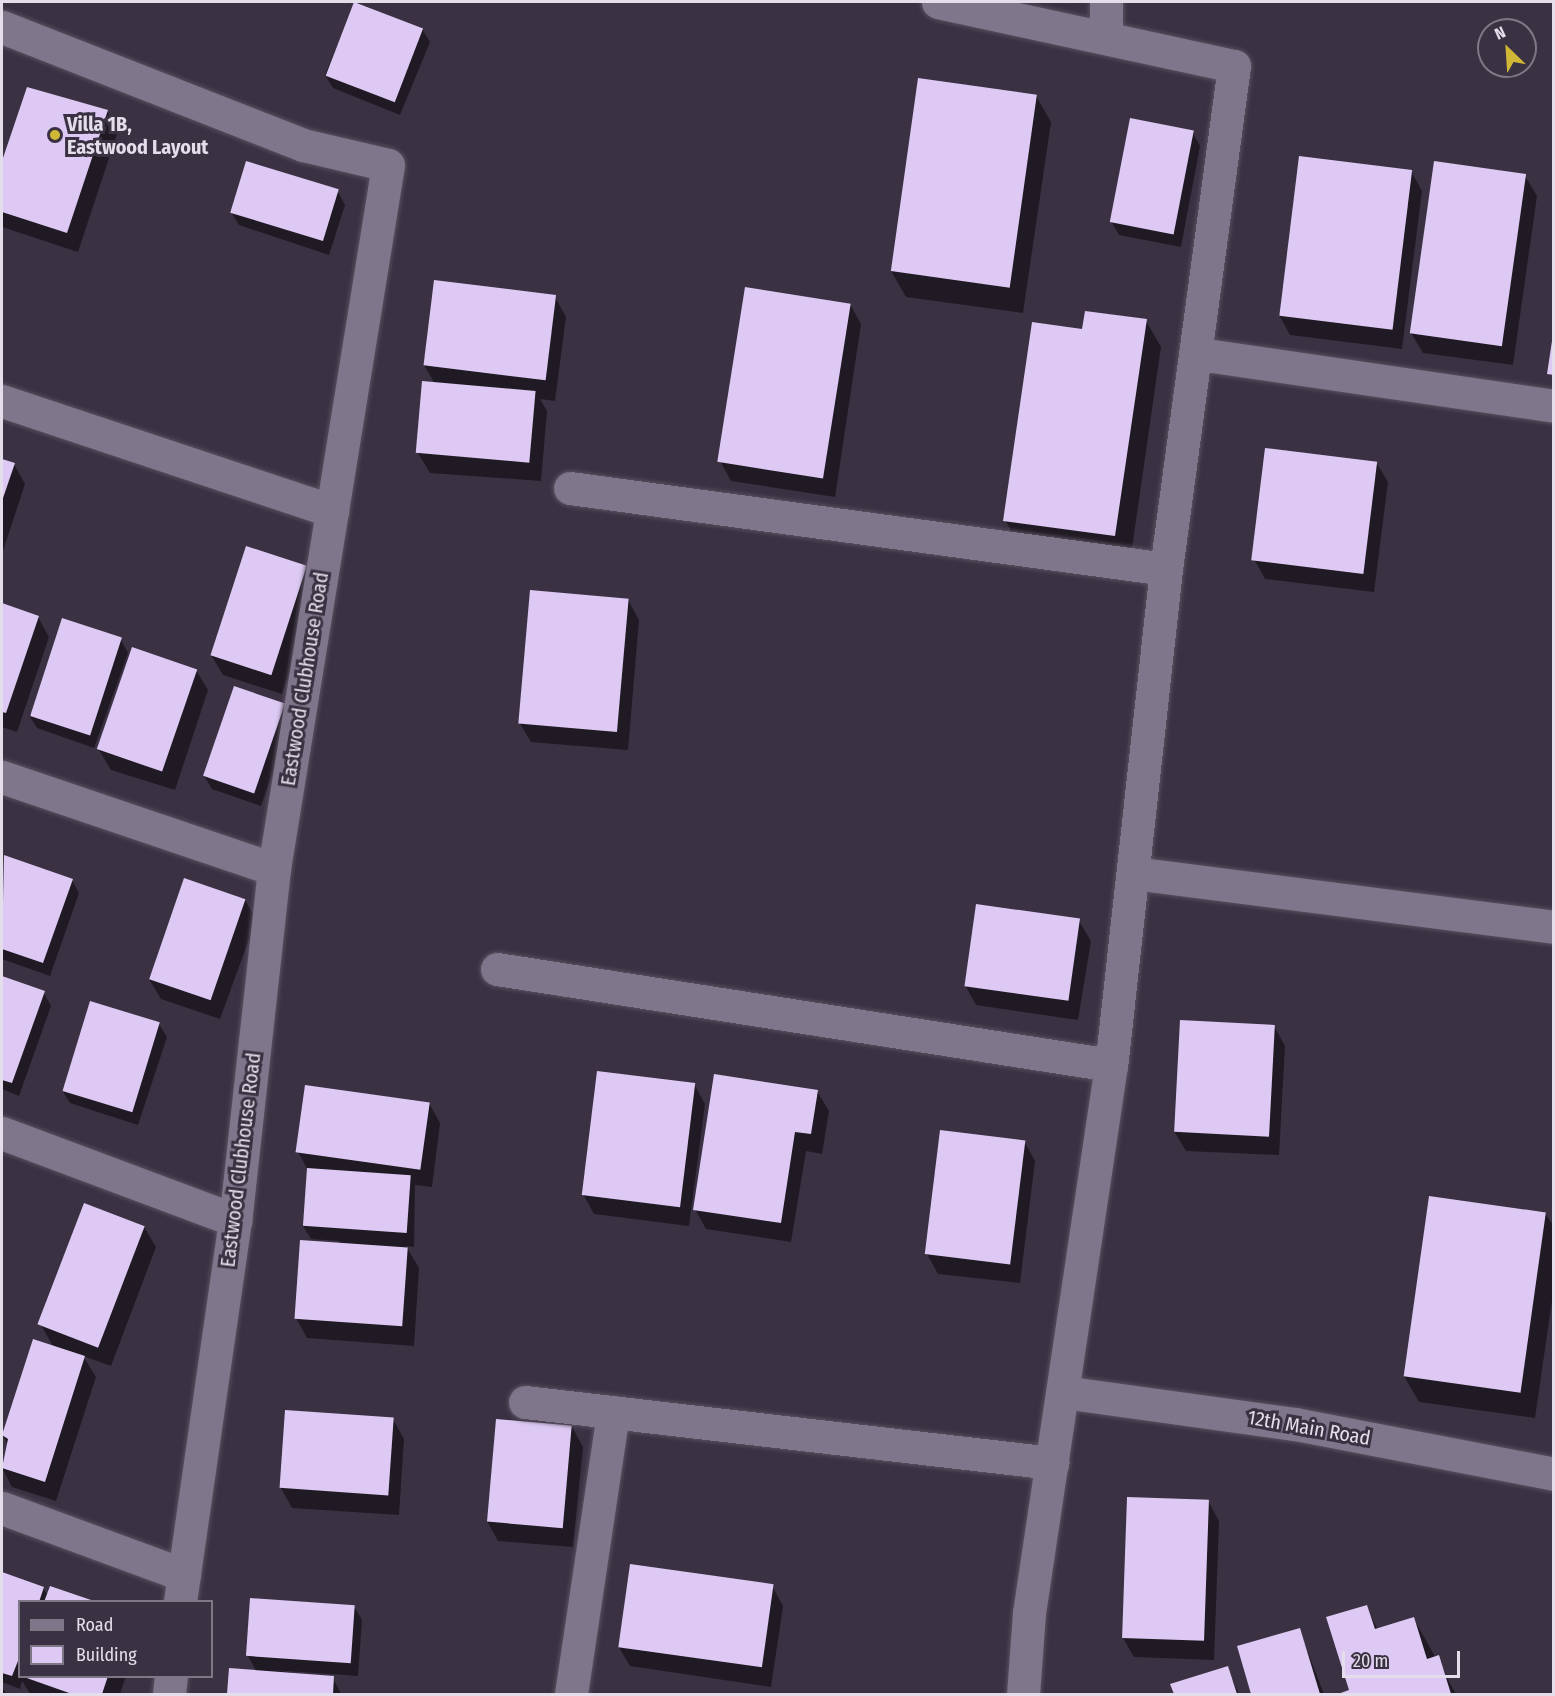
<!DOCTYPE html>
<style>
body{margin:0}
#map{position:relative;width:1555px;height:1696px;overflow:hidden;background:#3a3243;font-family:"Fira Sans Condensed",sans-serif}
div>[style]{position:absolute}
.shadow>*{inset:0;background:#0007}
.building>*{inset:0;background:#ddc9f3;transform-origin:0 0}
.roads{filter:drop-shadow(0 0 2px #58505f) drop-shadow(0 0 2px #58505f)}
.minor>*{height:33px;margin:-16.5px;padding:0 16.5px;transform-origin:16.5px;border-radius:16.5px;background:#80768b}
.dots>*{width:16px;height:16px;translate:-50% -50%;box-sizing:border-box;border:3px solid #3a3243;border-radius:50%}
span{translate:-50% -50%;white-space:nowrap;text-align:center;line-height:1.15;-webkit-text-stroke:6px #3a3243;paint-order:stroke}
.poi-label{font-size:20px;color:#e3dee9;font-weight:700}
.left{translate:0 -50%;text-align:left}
.street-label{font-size:20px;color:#e3dee9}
.frame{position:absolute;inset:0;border:3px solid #e3dee9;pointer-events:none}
.legend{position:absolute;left:18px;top:1600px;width:195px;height:78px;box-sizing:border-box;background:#3a3243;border:2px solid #7e7785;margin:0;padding:8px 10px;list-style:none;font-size:18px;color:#e3dee9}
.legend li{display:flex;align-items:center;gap:12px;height:30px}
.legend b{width:30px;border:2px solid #7e7785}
.north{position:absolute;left:1477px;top:18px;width:60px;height:60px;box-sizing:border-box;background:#3a3243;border:2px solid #7e7785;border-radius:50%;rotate:335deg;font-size:16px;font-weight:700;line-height:24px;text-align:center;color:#e3dee9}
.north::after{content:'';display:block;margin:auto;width:21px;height:27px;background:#d1b736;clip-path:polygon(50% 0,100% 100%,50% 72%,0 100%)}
.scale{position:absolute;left:1342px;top:1651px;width:118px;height:27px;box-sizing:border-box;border:3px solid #e3dee9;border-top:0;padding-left:8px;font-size:18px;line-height:21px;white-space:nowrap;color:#e3dee9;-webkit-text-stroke:4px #3a3243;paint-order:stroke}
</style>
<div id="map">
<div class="shadow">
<i style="clip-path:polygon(355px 2px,422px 29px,430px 42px,400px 115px,333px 88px,325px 75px)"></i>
<i style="clip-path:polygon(28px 89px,107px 111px,118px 131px,78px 252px,2px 227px,2px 165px)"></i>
<i style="clip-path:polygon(1036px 96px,1051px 122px,1023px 313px,906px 297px,891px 271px)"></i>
<i style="clip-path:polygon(1193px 133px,1200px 146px,1181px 247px,1119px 235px,1111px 221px)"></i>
<i style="clip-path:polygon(1411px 171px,1422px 191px,1402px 349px,1290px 335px,1279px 315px)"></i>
<i style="clip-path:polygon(1525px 176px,1537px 196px,1513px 365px,1423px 353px,1411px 333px)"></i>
<i style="clip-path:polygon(338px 192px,345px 205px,329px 255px,239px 225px,231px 212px)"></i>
<i style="clip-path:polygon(555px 297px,566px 317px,555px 401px,540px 399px,547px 411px,541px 481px,430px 473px,418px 453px,435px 384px,424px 365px)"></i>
<i style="clip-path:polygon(850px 304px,861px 324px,835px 497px,731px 481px,720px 461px)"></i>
<i style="clip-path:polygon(1146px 321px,1161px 347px,1130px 562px,1020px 546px,1005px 520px,1083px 331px)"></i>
<i style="clip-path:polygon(2px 460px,14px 464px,25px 484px,2px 554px)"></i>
<i style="clip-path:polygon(1376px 462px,1388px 482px,1374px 592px,1265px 579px,1254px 559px)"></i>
<i style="clip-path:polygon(306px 567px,318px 587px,282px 694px,223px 675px,211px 655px)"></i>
<i style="clip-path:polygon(628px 600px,639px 620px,628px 750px,531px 742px,519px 722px)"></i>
<i style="clip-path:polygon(2px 605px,38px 617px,49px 637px,17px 732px,2px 727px)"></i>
<i style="clip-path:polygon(121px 640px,128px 653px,94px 748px,37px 728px,29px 715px)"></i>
<i style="clip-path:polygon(196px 670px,208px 690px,175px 790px,111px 770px,99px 750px)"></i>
<i style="clip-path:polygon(284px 705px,292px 718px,261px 806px,212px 789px,204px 776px)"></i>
<i style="clip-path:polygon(5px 857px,72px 880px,79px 893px,50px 976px,2px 959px)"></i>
<i style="clip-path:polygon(245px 900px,256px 920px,220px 1019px,161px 999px,149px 979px)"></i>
<i style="clip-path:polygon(1079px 921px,1091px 941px,1078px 1020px,976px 1005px,965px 985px)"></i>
<i style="clip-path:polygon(2px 978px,44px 993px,51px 1006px,19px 1096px,2px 1089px)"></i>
<i style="clip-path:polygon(159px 1024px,167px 1037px,138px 1125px,70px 1103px,62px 1090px)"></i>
<i style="clip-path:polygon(1274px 1026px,1285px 1046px,1279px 1155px,1186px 1151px,1174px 1131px)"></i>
<i style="clip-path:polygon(694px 1084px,705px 1104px,689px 1226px,594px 1214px,583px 1194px)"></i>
<i style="clip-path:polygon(817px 1091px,829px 1111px,822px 1154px,806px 1151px,791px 1242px,706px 1229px,695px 1209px)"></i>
<i style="clip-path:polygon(429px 1103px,440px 1123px,432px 1187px,415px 1185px,414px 1247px,406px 1246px,419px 1268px,414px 1346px,307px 1338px,296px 1318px,340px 1241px,311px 1239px,303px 1226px,308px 1170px,298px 1152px)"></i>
<i style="clip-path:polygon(1024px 1141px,1035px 1161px,1020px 1283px,938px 1274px,927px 1254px)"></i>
<i style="clip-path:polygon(1545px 1213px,1554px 1227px,1554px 1287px,1535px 1418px,1419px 1402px,1404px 1376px)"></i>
<i style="clip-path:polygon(144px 1227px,156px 1247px,111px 1366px,83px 1356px,96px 1377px,56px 1501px,12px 1487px,2px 1468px,8px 1445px,3px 1436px,34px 1341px,54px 1348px,41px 1325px)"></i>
<i style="clip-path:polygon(393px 1419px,404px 1439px,399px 1515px,292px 1508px,281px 1488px)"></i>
<i style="clip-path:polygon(572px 1427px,583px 1447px,573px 1547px,498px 1541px,487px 1521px)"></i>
<i style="clip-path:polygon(1208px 1501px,1219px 1521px,1214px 1660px,1134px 1657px,1123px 1638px)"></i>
<i style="clip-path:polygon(2px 1573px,43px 1588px,48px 1596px,90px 1602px,20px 1602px,20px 1676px,126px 1676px,120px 1694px,30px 1694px,22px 1681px,20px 1689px,2px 1682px)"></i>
<i style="clip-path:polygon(772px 1586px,783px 1606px,771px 1687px,630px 1666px,618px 1646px)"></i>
<i style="clip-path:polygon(354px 1606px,362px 1620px,358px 1676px,273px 1670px,333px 1678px,341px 1694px,229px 1694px,231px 1670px,257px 1672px,248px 1656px)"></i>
<i style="clip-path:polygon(1366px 1607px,1378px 1630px,1414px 1619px,1456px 1694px,1341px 1694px,1350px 1691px)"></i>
<i style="clip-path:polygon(1299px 1629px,1324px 1694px,1253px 1694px,1239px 1647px)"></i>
<i style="clip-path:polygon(1227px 1668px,1239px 1694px,1175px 1694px,1172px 1685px)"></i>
<i style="clip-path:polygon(3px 1689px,7px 1694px,2px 1694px)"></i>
</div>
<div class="building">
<i style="left:354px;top:2px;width:74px;height:79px;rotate:21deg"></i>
<i style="left:918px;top:78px;width:120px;height:195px;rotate:8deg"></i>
<i style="clip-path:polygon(27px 87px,108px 110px,67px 233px,2px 212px,2px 161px)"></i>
<i style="left:1130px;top:118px;width:65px;height:106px;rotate:11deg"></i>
<i style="left:1299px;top:156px;width:114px;height:161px;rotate:7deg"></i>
<i style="left:246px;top:161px;width:97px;height:54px;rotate:17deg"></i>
<i style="left:1434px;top:161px;width:93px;height:174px;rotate:8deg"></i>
<i style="left:434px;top:280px;width:123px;height:86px;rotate:7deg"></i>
<i style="left:745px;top:287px;width:107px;height:177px;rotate:9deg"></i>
<i style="clip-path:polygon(1085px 311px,1147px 319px,1115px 536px,1003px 521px,1032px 322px,1082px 329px)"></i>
<i style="clip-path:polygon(1552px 341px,1554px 341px,1554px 375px,1547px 374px)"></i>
<i style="left:422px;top:381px;width:114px;height:72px;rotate:5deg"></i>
<i style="left:1265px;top:448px;width:113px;height:113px;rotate:7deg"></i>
<i style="clip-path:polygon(2px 459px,15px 463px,2px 501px)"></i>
<i style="left:246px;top:546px;width:64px;height:115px;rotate:18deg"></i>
<i style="left:530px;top:590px;width:99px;height:134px;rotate:5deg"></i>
<i style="clip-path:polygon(2px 603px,39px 616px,6px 713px,2px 712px)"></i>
<i style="left:62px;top:618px;width:63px;height:103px;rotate:18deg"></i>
<i style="left:132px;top:647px;width:69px;height:108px;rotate:19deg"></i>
<i style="left:234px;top:686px;width:54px;height:95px;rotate:19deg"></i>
<i style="clip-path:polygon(4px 855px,73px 879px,43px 963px,2px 949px)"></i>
<i style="left:184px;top:878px;width:65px;height:107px;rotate:19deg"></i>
<i style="left:976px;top:904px;width:105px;height:83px;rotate:8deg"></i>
<i style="clip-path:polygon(2px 976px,45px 991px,12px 1083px,2px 1080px)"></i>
<i style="left:90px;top:1001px;width:73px;height:94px;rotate:17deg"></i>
<i style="left:1180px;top:1020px;width:95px;height:112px;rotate:3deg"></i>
<i style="left:597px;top:1071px;width:99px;height:125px;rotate:7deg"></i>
<i style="clip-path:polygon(714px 1074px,818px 1090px,811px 1134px,795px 1132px,781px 1223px,693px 1210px)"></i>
<i style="left:305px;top:1085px;width:126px;height:68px;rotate:8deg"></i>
<i style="left:940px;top:1130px;width:86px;height:125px;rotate:7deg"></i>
<i style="left:307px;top:1168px;width:104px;height:58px;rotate:4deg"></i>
<i style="left:1429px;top:1196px;width:118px;height:182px;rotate:8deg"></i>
<i style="left:84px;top:1203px;width:65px;height:130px;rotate:21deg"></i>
<i style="left:300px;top:1240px;width:108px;height:79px;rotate:4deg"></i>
<i style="clip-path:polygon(33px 1339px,85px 1356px,45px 1482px,2px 1468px,8px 1439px,2px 1435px)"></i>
<i style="left:285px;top:1410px;width:109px;height:78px;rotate:4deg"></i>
<i style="left:496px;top:1419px;width:76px;height:103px;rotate:5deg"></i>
<i style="left:1127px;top:1497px;width:82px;height:141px;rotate:2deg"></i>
<i style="left:630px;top:1564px;width:145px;height:84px;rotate:8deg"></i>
<i style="clip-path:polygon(2px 1572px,44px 1587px,39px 1602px,20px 1602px,20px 1656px,12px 1676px,2px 1673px)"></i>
<i style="clip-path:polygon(50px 1586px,94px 1601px,94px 1602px,44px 1602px)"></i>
<i style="left:250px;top:1598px;width:105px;height:58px;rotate:4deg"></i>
<i style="clip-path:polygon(1367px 1605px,1375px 1629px,1414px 1617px,1427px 1659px,1439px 1655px,1451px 1694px,1338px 1694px,1349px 1690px,1326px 1617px)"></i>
<i style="clip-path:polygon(1300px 1628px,1320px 1694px,1251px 1694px,1237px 1646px)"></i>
<i style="clip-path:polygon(1228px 1666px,1237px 1694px,1174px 1694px,1170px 1684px)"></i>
<i style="clip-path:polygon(229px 1668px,334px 1676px,333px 1694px,227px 1694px)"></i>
<i style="clip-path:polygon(21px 1676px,108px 1676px,102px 1694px,72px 1694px)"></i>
</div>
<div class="roads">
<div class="minor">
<i style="left:938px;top:2px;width:303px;rotate:12.2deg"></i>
<i style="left:1234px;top:66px;width:508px;rotate:97.7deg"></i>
<i style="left:1166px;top:569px;width:499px;rotate:96.3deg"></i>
<i style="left:1111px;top:1065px;width:554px;rotate:98.51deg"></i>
<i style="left:1029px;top:1613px;width:81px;rotate:94.2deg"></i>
<i style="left:2px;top:27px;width:323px;rotate:21.4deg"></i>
<i style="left:303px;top:145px;width:87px;rotate:13.2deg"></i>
<i style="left:388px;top:165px;width:713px;rotate:99.2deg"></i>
<i style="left:274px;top:869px;width:353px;rotate:96.3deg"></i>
<i style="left:235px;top:1220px;width:386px;rotate:98.2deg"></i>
<i style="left:1106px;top:37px;width:35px;rotate:-90deg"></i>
<i style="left:1199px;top:354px;width:359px;rotate:8.3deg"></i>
<i style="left:2px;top:401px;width:348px;rotate:18.4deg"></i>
<i style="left:570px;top:488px;width:601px;rotate:7.74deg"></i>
<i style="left:2px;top:777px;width:287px;rotate:18.7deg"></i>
<i style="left:1133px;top:873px;width:424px;rotate:7.3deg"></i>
<i style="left:497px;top:969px;width:621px;rotate:8.89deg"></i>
<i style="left:2px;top:1133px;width:249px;rotate:20.5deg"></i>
<i style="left:1063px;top:1392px;width:234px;rotate:7.9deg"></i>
<i style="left:1295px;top:1424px;width:264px;rotate:10.9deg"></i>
<i style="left:525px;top:1402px;width:531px;rotate:6.6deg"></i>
<i style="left:2px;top:1508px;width:194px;rotate:20.2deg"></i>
<i style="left:169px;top:1694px;width:18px;rotate:-84deg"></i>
<i style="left:571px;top:1694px;width:285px;rotate:-81.5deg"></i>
</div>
</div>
<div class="dots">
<i style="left:55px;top:135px;background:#d1b736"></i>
</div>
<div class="poi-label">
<span class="left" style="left:67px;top:136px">Villa 1B,<br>Eastwood Layout</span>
</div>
<div class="street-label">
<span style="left:305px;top:679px;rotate:-81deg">Eastwood Clubhouse Road</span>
<span style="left:241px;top:1160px;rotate:-83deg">Eastwood Clubhouse Road</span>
<span style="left:1309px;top:1428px;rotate:10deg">12th Main Road</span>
</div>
<div class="frame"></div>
<ul class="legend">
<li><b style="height:8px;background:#80768b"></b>Road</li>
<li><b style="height:16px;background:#ddc9f3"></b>Building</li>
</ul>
<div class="north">N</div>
<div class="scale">20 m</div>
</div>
